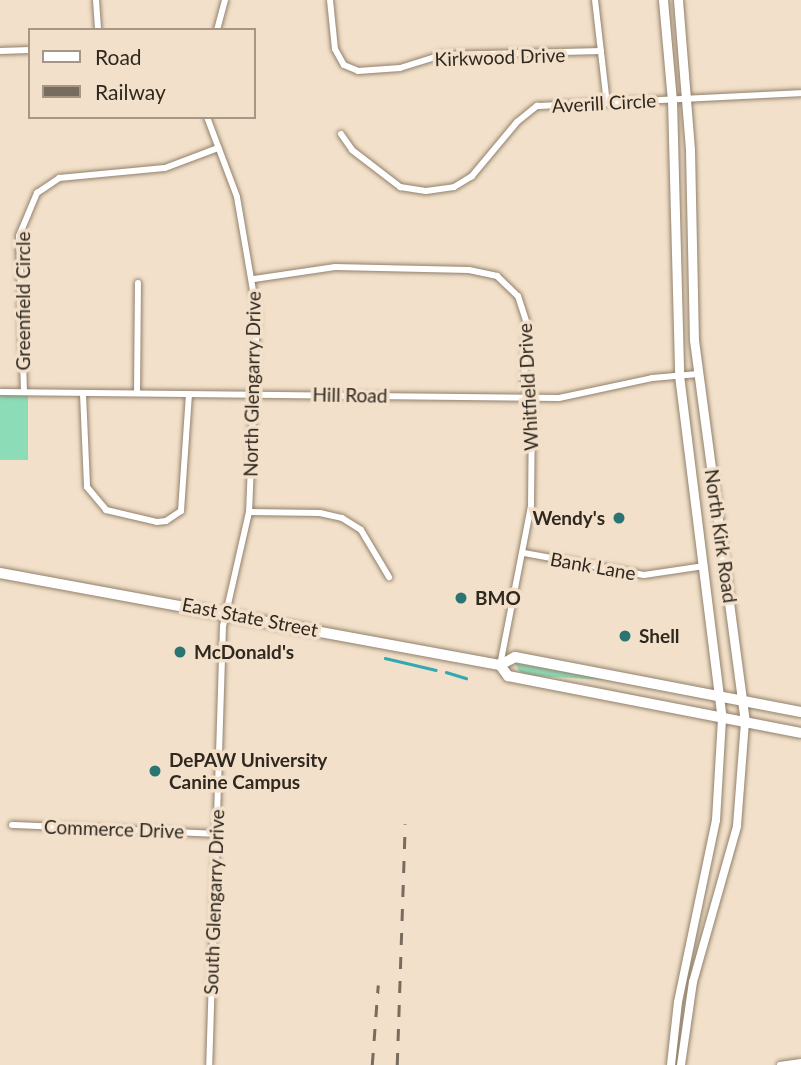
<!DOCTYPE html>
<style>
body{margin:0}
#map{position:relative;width:801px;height:1065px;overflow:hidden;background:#f3e0ca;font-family:Lato,sans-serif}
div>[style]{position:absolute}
.green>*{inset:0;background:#8ddcb8;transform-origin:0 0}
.stream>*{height:2.5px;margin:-1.25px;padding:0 1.25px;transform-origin:1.25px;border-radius:1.25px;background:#34a8b2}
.roads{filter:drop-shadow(0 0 2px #91806b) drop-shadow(0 0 2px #91806b)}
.minor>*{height:6px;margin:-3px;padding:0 3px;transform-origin:3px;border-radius:3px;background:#fff}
.tertiary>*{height:8px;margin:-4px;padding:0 4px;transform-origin:4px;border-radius:4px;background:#fff}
.secondary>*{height:9px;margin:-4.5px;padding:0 4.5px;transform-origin:4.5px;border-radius:4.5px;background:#fff}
.primary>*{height:10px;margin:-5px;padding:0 5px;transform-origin:5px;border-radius:5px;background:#fff}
.rail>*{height:2.5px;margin-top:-1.25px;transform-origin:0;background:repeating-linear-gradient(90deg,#786c5e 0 12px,transparent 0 24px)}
.dots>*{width:19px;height:19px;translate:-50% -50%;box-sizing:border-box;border:4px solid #f3e0ca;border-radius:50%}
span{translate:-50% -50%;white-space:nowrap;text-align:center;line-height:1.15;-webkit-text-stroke:7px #f3e0ca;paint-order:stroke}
.street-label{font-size:19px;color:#2f281f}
.poi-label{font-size:19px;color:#2f281f;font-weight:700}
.right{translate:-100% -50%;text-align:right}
.left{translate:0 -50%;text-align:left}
.legend{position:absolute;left:28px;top:28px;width:228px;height:91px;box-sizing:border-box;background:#f3e0ca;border:2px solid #a59686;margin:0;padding:9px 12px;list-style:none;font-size:21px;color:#2f281f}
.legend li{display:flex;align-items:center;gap:14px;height:35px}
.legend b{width:35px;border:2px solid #a59686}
</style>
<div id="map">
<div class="green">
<i style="left:0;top:395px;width:28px;height:65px"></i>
<i style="clip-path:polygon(515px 663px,532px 666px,608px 680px,534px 676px,520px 672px)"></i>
</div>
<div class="stream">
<i style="left:385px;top:658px;width:52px;rotate:13.2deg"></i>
<i style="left:446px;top:672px;width:21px;rotate:17deg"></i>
</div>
<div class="roads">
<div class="minor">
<i style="left:96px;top:0;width:30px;rotate:86deg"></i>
<i style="left:330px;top:0;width:49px;rotate:84.2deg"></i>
<i style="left:335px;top:49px;width:18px;rotate:61deg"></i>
<i style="left:344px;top:65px;width:15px;rotate:23deg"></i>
<i style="left:358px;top:71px;width:42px;rotate:-4.1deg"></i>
<i style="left:400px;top:68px;width:44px;rotate:-17.2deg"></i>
<i style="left:442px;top:55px;width:159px;rotate:-1.4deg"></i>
<i style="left:595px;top:0;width:104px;rotate:83.4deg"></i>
<i style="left:217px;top:30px;width:31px;rotate:-75deg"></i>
<i style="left:0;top:51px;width:30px;rotate:-2deg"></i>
<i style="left:207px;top:117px;width:85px;rotate:69.4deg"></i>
<i style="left:237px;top:197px;width:119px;rotate:80.3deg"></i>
<i style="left:257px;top:314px;width:198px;rotate:92.3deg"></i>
<i style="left:249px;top:512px;width:117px;rotate:102.8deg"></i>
<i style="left:223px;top:626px;width:439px;rotate:91.8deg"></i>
<i style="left:341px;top:134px;width:19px;rotate:55deg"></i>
<i style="left:352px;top:150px;width:61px;rotate:37.6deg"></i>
<i style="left:400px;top:187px;width:26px;rotate:9deg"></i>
<i style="left:426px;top:191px;width:28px;rotate:-8deg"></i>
<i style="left:454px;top:187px;width:21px;rotate:-31deg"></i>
<i style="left:472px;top:176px;width:70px;rotate:-50.2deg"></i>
<i style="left:517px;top:122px;width:26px;rotate:-39deg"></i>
<i style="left:537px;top:106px;width:264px;rotate:-2.8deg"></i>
<i style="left:254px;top:279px;width:82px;rotate:-8.4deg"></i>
<i style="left:335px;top:267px;width:134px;rotate:1.3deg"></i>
<i style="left:469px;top:270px;width:29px;rotate:12deg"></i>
<i style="left:497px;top:276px;width:29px;rotate:44deg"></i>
<i style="left:518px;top:296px;width:29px;rotate:72deg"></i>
<i style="left:527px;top:324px;width:57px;rotate:93deg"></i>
<i style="left:524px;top:381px;width:30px;rotate:75deg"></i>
<i style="left:532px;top:410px;width:96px;rotate:90.6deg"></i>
<i style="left:531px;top:506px;width:162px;rotate:101deg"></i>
<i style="left:0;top:392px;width:559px;rotate:0.61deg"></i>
<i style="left:559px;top:398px;width:95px;rotate:-12.1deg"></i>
<i style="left:652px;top:378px;width:46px;rotate:-5deg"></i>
<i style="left:24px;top:392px;width:156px;rotate:-91.8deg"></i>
<i style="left:19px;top:236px;width:47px;rotate:-67.3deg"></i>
<i style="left:37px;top:193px;width:27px;rotate:-34deg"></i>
<i style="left:59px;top:178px;width:106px;rotate:-5.4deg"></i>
<i style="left:165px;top:168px;width:57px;rotate:-20.7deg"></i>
<i style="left:137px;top:393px;width:110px;rotate:-89.5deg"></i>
<i style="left:83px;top:394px;width:93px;rotate:87.5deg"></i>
<i style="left:87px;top:487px;width:30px;rotate:50deg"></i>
<i style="left:106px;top:510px;width:52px;rotate:13.2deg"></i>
<i style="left:157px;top:522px;width:9px;rotate:-6deg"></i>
<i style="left:166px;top:521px;width:18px;rotate:-34deg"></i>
<i style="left:181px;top:511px;width:117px;rotate:-86.1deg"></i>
<i style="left:249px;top:512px;width:71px;rotate:0.8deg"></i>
<i style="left:320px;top:513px;width:23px;rotate:13deg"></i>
<i style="left:342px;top:518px;width:22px;rotate:32deg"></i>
<i style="left:361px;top:530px;width:55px;rotate:59.2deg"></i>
<i style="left:524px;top:553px;width:122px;rotate:10.4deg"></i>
<i style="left:644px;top:575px;width:61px;rotate:-8.5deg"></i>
<i style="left:12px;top:825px;width:204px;rotate:2.5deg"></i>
<i style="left:780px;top:1065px;width:21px;rotate:-8deg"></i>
</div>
<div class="tertiary">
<i style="left:671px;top:1065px;width:63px;rotate:-83.7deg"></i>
<i style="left:678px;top:1002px;width:186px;rotate:-78.2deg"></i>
<i style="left:716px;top:820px;width:102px;rotate:-86.6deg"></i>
<i style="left:681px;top:1065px;width:84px;rotate:-81.8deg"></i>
<i style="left:693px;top:982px;width:162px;rotate:-74.2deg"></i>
<i style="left:737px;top:826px;width:104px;rotate:-85.6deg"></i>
</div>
<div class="secondary">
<i style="left:663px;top:0;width:100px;rotate:84.9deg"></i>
<i style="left:672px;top:100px;width:275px;rotate:88.5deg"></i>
<i style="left:679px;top:375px;width:346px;rotate:82.9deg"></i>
<i style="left:678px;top:0;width:150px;rotate:85.4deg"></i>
<i style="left:690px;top:150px;width:190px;rotate:88.8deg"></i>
<i style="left:694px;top:340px;width:385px;rotate:82.4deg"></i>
</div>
<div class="primary">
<i style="left:0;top:573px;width:508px;rotate:10.43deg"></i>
<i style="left:500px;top:665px;width:17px;rotate:-28deg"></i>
<i style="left:515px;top:657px;width:291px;rotate:10.9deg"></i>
<i style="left:500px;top:665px;width:14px;rotate:54deg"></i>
<i style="left:508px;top:676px;width:298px;rotate:11deg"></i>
</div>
</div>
<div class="rail">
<i style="left:372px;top:1065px;width:80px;rotate:-85.7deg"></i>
<i style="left:397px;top:1065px;width:241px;rotate:-88.1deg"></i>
</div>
<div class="dots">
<i style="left:619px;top:518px;background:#2a7473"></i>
<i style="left:461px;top:598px;background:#2a7473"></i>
<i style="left:625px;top:636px;background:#2a7473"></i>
<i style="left:180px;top:652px;background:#2a7473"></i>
<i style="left:155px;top:771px;background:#2a7473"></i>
</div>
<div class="street-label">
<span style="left:500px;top:57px;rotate:-2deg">Kirkwood Drive</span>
<span style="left:604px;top:103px;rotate:-3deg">Averill Circle</span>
<span style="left:23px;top:301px;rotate:-90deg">Greenfield Circle</span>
<span style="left:252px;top:384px;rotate:-89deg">North Glengarry Drive</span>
<span style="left:528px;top:387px;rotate:-93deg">Whitfield Drive</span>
<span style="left:350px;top:395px;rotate:1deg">Hill Road</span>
<span style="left:721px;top:536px;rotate:82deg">North Kirk Road</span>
<span style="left:593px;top:566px;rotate:10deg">Bank Lane</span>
<span style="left:250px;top:617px;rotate:11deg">East State Street</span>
<span style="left:114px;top:829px;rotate:2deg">Commerce Drive</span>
<span style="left:214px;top:902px;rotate:-88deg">South Glengarry Drive</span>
</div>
<div class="poi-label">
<span class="right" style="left:605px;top:518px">Wendy's</span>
<span class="left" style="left:475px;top:598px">BMO</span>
<span class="left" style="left:639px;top:636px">Shell</span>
<span class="left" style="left:194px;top:652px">McDonald's</span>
<span class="left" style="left:169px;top:771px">DePAW University<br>Canine Campus</span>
</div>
<ul class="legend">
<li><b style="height:9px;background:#fff"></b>Road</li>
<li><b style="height:9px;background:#786c5e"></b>Railway</li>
</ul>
</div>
